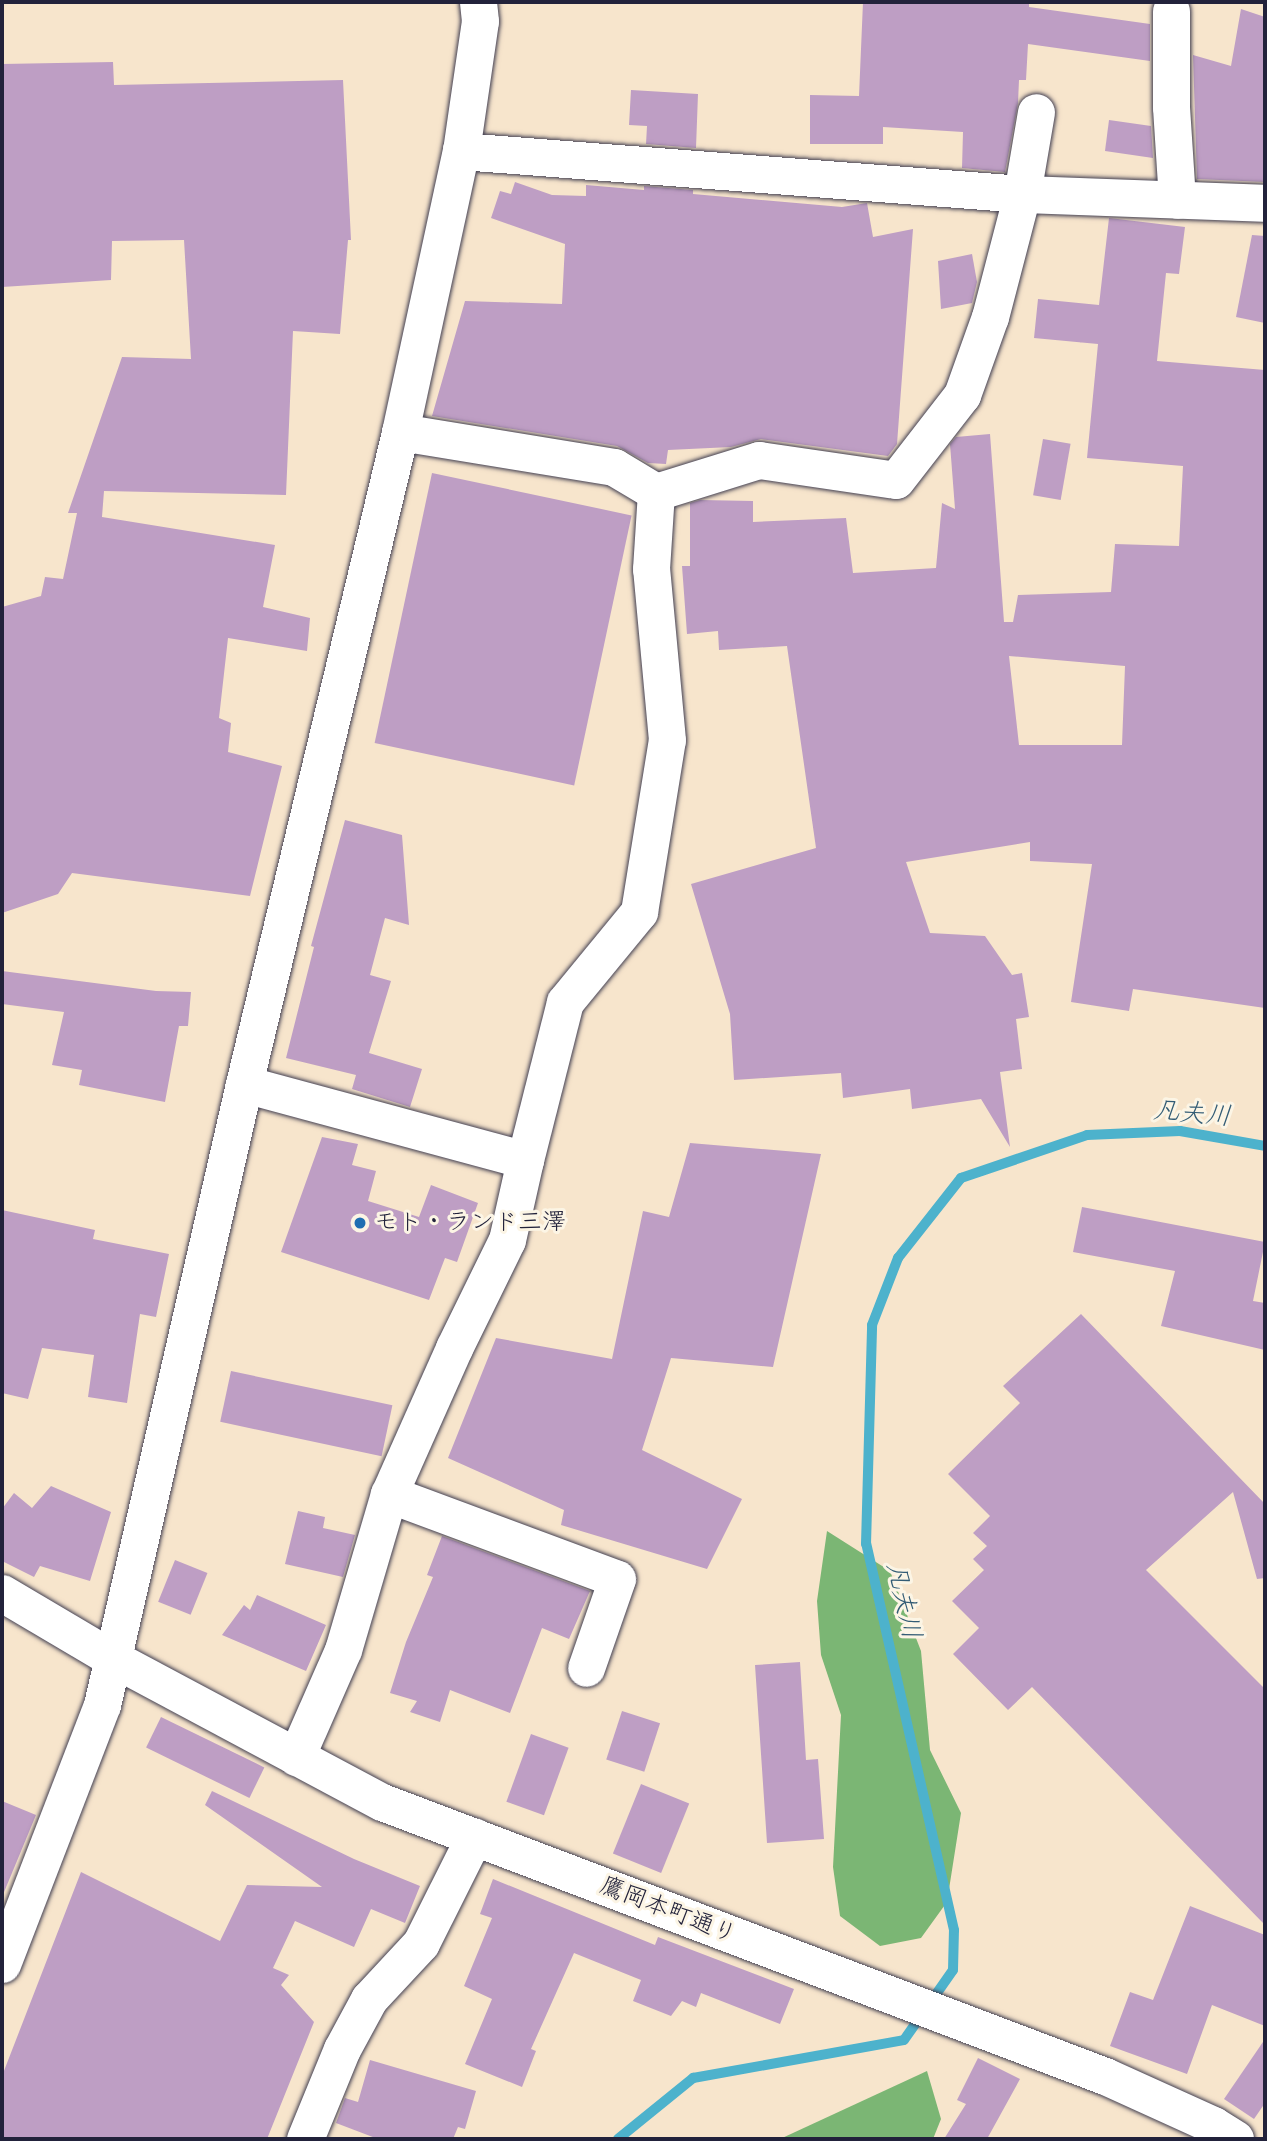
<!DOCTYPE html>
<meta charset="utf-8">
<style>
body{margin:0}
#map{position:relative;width:1267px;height:2141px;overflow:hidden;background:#f7e5cc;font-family:Mynerve,"Klee One",sans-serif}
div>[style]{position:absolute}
.forest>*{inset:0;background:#7bb674}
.stream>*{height:10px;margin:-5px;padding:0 5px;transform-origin:5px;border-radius:5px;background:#4db2cc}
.building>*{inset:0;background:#be9ec4;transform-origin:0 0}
.roads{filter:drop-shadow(0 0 2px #423f51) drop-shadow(0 0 2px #423f51)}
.minor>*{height:37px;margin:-18.5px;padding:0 18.5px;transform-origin:18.5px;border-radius:18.5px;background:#fff}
.dots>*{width:19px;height:19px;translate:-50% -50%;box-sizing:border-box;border:4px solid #fcf5e5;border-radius:50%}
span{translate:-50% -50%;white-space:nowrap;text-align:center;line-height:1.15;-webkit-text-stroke:6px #fcf5e5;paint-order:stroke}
.poi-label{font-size:24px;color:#22223b}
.left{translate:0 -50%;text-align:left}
.street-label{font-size:24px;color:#22223b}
.water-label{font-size:26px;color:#335c75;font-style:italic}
.frame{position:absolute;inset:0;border:4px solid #22223b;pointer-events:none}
</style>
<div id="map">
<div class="forest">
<i style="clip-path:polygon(827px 1531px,890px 1571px,921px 1651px,930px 1750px,961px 1813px,947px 1902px,921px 1938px,880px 1946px,840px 1916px,833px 1867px,841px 1715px,821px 1655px,817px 1601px)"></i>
<i style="clip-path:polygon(927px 2071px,941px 2119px,933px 2139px,780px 2139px)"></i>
</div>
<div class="stream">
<i style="left:618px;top:2139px;width:97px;rotate:-39.1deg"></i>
<i style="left:693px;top:2078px;width:214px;rotate:-10.2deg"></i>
<i style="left:904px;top:2040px;width:85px;rotate:-55deg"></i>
<i style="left:953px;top:1970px;width:40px;rotate:-88.6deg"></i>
<i style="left:954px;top:1930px;width:396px;rotate:-102.8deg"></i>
<i style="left:866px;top:1544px;width:219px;rotate:-88.4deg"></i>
<i style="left:872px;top:1325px;width:72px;rotate:-68.8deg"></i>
<i style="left:898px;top:1258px;width:102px;rotate:-51.8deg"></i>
<i style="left:961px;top:1178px;width:133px;rotate:-18.8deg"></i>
<i style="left:1087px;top:1135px;width:93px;rotate:-2.5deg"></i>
<i style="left:1180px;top:1131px;width:86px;rotate:10deg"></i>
</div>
<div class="building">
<i style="clip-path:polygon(863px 2px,1029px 2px,1029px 7px,1150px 24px,1150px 61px,1028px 44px,1026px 80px,1019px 80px,1018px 103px,1005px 172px,962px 168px,963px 132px,883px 127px,883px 144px,810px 144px,810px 95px,859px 96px)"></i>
<i style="clip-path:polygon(1241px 9px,1265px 17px,1265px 182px,1197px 179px,1193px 55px,1231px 66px)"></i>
<i style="clip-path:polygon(113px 62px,114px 85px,343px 80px,351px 240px,348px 240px,340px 334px,293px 331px,286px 495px,104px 491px,102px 517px,275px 545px,263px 607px,310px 618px,307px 651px,228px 638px,219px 718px,231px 723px,228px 752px,282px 766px,250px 896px,72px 873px,58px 894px,2px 913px,2px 607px,41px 596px,45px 577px,63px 579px,77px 513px,68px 513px,122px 357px,191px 359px,184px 240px,112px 241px,111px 280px,2px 287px,2px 64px)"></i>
<i style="clip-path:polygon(631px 90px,698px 94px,696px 148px,646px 144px,647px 126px,629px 125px)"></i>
<i style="clip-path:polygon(1109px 120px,1151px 126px,1153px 158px,1105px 151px)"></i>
<i style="clip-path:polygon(515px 182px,552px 195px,586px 196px,586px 185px,644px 190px,644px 186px,693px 190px,693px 194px,842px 207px,867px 203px,873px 237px,913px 229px,897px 444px,888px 456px,761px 439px,731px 447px,668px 450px,666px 464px,648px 463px,617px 446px,432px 416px,465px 301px,562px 304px,565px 244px,491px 218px,500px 191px,511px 194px)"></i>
<i style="clip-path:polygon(evenodd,1109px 218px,1185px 227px,1179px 274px,1166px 273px,1157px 361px,1265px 370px,1265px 1008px,1133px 989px,1129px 1011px,1071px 1002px,1092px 864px,1030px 861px,1030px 842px,906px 862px,930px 933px,985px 936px,1012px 975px,1022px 973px,1029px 1017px,1016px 1019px,1022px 1069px,1000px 1072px,1010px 1147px,981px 1099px,912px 1109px,910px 1089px,843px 1098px,841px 1073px,734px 1080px,730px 1014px,691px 884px,816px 848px,787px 646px,719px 650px,718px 631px,687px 634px,682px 566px,690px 566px,690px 503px,700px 500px,753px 501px,753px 522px,846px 518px,853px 573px,936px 568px,942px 503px,955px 509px,950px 444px,956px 437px,990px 434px,1004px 622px,1013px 622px,1018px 595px,1111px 592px,1115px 544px,1179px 546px,1183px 466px,1087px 458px,1098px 344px,1034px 338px,1038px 299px,1099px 305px,1109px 218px,1009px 656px,1125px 666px,1122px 745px,1019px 745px,1009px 656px)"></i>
<i style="clip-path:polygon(1252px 235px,1265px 236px,1265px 323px,1236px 317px)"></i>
<i style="clip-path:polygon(972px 254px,977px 282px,972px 303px,941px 309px,938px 261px)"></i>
<i style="left:1043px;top:439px;width:28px;height:57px;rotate:10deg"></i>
<i style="left:432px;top:473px;width:204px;height:276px;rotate:12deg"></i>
<i style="clip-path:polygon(345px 820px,402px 835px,409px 925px,385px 918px,370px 975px,391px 981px,369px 1053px,422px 1069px,410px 1107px,352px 1089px,356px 1075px,286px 1058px,314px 947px,311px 946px)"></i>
<i style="clip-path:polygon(2px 971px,156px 991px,191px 992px,188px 1026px,179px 1026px,165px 1102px,79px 1085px,82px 1070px,52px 1065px,64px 1012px,2px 1004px)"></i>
<i style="clip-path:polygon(322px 1137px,358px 1144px,352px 1165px,376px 1171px,368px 1201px,419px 1217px,431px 1185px,478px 1203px,457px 1262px,445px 1258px,429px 1300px,281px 1252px)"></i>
<i style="clip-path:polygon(690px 1143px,821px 1154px,773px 1367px,671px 1358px,642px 1450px,742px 1499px,707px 1569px,561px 1525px,564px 1510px,448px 1458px,496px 1338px,612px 1359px,643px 1211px,669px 1217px)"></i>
<i style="clip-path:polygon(1082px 1207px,1265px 1242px,1253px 1301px,1265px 1303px,1265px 1350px,1161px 1326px,1175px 1271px,1073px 1252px)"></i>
<i style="clip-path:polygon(2px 1210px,95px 1230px,93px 1239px,169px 1254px,156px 1317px,140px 1314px,127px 1403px,88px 1397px,94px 1355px,42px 1348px,28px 1399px,2px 1393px)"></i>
<i style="clip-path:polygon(1081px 1314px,1265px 1504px,1265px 1578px,1257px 1579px,1233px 1492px,1146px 1570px,1265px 1689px,1265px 1925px,1032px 1687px,1008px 1710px,953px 1654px,979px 1628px,952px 1601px,984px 1570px,973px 1559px,987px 1546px,973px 1533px,990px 1516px,948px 1474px,1020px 1403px,1003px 1386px)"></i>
<i style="left:231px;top:1371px;width:165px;height:52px;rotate:12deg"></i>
<i style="clip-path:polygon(51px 1486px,111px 1512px,90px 1581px,40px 1566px,34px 1577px,2px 1561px,2px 1509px,14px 1493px,32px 1508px)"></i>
<i style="clip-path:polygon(298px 1511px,325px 1517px,323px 1528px,355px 1535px,343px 1577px,285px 1564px)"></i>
<i style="clip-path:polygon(442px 1536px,590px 1591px,569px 1639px,542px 1628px,510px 1713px,450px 1690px,440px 1722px,410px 1712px,417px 1701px,390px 1693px,406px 1642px,433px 1577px,427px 1575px)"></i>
<i style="left:175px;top:1560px;width:35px;height:45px;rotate:22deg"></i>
<i style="clip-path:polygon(257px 1595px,326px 1625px,306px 1671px,222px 1635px,244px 1605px,250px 1610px)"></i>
<i style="clip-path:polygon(800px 1662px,806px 1760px,818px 1759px,824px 1839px,767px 1843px,755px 1665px)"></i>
<i style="left:622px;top:1711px;width:40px;height:51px;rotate:18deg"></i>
<i style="left:161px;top:1717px;width:115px;height:34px;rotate:26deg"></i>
<i style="left:531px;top:1734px;width:40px;height:72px;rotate:20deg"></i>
<i style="left:641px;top:1784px;width:52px;height:75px;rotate:22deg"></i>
<i style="clip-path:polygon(212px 1791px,354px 1859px,420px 1886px,405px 1923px,371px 1909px,354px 1947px,295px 1921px,273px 1968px,289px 1975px,281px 1985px,314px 2022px,267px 2139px,2px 2139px,2px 2076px,81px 1872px,220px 1941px,247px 1885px,322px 1887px,205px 1805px)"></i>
<i style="clip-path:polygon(2px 1801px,36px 1815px,2px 1897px)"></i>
<i style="clip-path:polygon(493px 1879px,655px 1945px,658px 1937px,794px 1989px,780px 2024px,701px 1993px,696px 2007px,682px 2001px,671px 2016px,633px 2001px,641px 1980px,574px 1953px,531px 2049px,536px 2051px,522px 2087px,465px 2064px,492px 1999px,464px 1986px,492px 1918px,480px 1914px)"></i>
<i style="clip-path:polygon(1190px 1906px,1265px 1935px,1265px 2026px,1212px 2005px,1187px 2074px,1110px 2046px,1130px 1992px,1153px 2000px)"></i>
<i style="clip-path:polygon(1265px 2039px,1265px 2103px,1254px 2119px,1224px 2099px)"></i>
<i style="clip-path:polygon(978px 2058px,1020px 2079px,987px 2139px,944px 2139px,966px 2104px,957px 2100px)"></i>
<i style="clip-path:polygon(370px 2060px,476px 2091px,465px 2129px,458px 2127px,453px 2139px,378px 2139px,336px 2123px,345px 2098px,358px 2102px)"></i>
</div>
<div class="roads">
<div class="minor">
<i style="left:1171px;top:11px;width:96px;rotate:90deg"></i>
<i style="left:1171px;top:107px;width:93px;rotate:86.3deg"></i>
<i style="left:461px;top:151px;width:563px;rotate:4.38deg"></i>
<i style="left:1022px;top:194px;width:243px;rotate:2.1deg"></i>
<i style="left:400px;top:432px;width:217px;rotate:9.3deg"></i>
<i style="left:614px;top:467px;width:49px;rotate:30.8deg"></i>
<i style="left:656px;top:492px;width:108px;rotate:-17.3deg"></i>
<i style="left:759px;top:460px;width:138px;rotate:8.3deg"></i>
<i style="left:896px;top:480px;width:108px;rotate:-52.2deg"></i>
<i style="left:962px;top:395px;width:83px;rotate:-70.3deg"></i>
<i style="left:990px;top:317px;width:127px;rotate:-75.4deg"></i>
<i style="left:1022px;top:194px;width:83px;rotate:-80.3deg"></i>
<i style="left:244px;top:1084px;width:291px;rotate:15.1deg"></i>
<i style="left:525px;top:1160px;width:163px;rotate:-75.8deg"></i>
<i style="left:565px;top:1002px;width:117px;rotate:-50.6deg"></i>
<i style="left:639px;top:912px;width:174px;rotate:-80.8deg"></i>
<i style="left:667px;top:740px;width:172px;rotate:-95.3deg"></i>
<i style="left:651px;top:569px;width:77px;rotate:-86.3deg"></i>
<i style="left:389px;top:1494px;width:243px;rotate:20.4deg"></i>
<i style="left:617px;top:1579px;width:94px;rotate:109.2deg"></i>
<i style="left:2px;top:1593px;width:128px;rotate:30.6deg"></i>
<i style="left:112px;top:1658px;width:306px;rotate:28.1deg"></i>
<i style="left:382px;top:1802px;width:773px;rotate:20.76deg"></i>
<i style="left:1105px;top:2076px;width:119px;rotate:24.4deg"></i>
<i style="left:1213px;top:2125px;width:26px;rotate:32deg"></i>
<i style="left:296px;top:1757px;width:117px;rotate:-66.3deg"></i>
<i style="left:343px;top:1650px;width:163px;rotate:-73.6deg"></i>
<i style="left:389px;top:1494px;width:160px;rotate:-66deg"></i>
<i style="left:454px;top:1348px;width:120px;rotate:-63.9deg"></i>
<i style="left:507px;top:1240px;width:82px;rotate:-77.3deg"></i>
<i style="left:2px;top:1964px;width:278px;rotate:-68.9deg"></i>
<i style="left:102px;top:1705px;width:637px;rotate:-77.12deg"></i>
<i style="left:244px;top:1084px;width:670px;rotate:-76.54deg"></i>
<i style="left:400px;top:432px;width:288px;rotate:-77.8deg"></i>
<i style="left:461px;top:151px;width:131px;rotate:-81.7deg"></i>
<i style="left:480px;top:21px;width:19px;rotate:-96deg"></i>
<i style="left:305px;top:2139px;width:97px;rotate:-67.7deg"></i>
<i style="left:342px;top:2049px;width:57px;rotate:-61.6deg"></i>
<i style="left:369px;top:1999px;width:76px;rotate:-47.1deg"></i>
<i style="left:421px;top:1943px;width:119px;rotate:-63.4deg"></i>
</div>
</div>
<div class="dots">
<i style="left:360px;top:1223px;background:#1f6fb2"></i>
</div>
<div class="poi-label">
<span class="left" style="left:374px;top:1223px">モト・ランド三澤</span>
</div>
<div class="street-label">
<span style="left:668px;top:1911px;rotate:21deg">鷹岡本町通り</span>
</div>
<div class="water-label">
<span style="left:1192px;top:1115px;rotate:5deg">凡夫川</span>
<span style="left:902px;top:1601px;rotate:77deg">凡夫川</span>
</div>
<div class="frame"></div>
</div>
